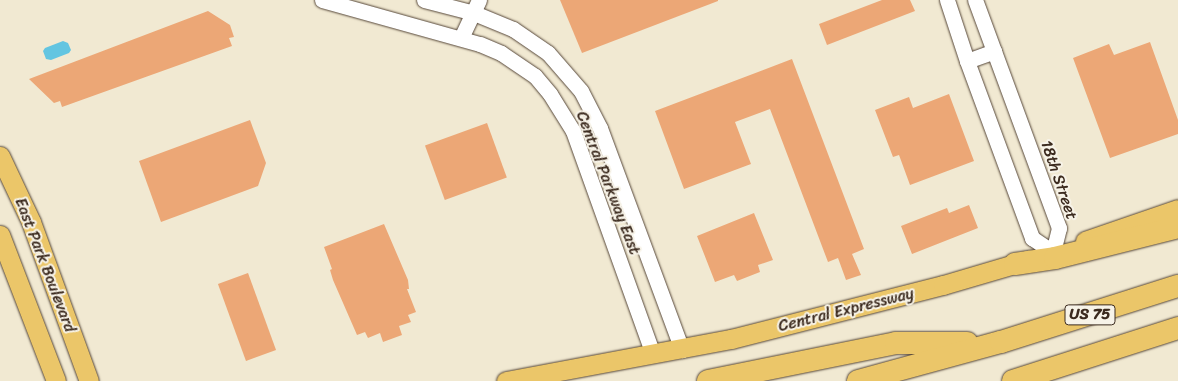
<!DOCTYPE html>
<style>
body{margin:0}
#map{position:relative;width:1178px;height:381px;overflow:hidden;background:#f1e9d2;font-family:Sriracha,sans-serif}
div>[style]{position:absolute}
.water>*{inset:0;background:#63c5e1}
.building>*{inset:0;background:#eca776;transform-origin:0 0}
.roads{filter:drop-shadow(0 0 1px #564739) drop-shadow(0 0 1px #564739)}
.minor>*{height:15px;margin:-7.5px;padding:0 7.5px;transform-origin:7.5px;border-radius:7.5px;background:#fff}
.major>*{height:19px;margin:-9.5px;padding:0 9.5px;transform-origin:9.5px;border-radius:9.5px;background:#ebc669}
.highway>*{height:22px;margin:-11px;padding:0 11px;transform-origin:11px;border-radius:11px;background:#ebc669}
span{translate:-50% -50%;white-space:nowrap;text-align:center;line-height:1.15;-webkit-text-stroke:4px #f7f3e8;paint-order:stroke}
.shield-label span{padding:1px 4px;background:#f7f3e8;border:1px solid;border-radius:4px;-webkit-text-stroke-width:0}
.shield-label{font-size:15px;color:#3b2a1e;font-weight:700}
.street-label{font-size:16px;color:#3b2a1e}
</style>
<div id="map">
<div class="water">
<i style="clip-path:polygon(63px 41px,68px 43px,71px 50px,69px 53px,51px 60px,46px 59px,43px 51px,45px 48px)"></i>
</div>
<div class="building">
<i style="clip-path:polygon(560px 0,718px 0,718px 1px,582px 53px)"></i>
<i style="clip-path:polygon(882px 0,910px 0,915px 11px,827px 45px,819px 24px)"></i>
<i style="clip-path:polygon(208px 11px,230px 25px,234px 37px,229px 38px,232px 46px,62px 107px,60px 101px,54px 103px,29px 79px)"></i>
<i style="clip-path:polygon(1150px 42px,1178px 120px,1178px 134px,1110px 158px,1073px 58px,1109px 44px,1114px 55px)"></i>
<i style="clip-path:polygon(792px 59px,864px 249px,852px 254px,861px 275px,846px 280px,838px 258px,828px 262px,770px 109px,735px 122px,751px 164px,684px 189px,655px 111px)"></i>
<i style="clip-path:polygon(949px 94px,974px 161px,910px 185px,899px 155px,893px 157px,875px 110px,909px 97px,913px 108px)"></i>
<i style="clip-path:polygon(250px 120px,266px 163px,258px 186px,161px 222px,139px 161px)"></i>
<i style="left:487px;top:123px;width:58px;height:66px;rotate:70deg"></i>
<i style="clip-path:polygon(969px 205px,978px 228px,912px 254px,901px 226px,947px 208px,949px 213px)"></i>
<i style="clip-path:polygon(754px 213px,773px 260px,758px 265px,760px 272px,737px 281px,734px 275px,715px 282px,697px 236px)"></i>
<i style="clip-path:polygon(384px 224px,408px 280px,409px 289px,407px 289px,416px 312px,408px 315px,411px 322px,399px 326px,402px 335px,383px 342px,380px 333px,368px 338px,365px 332px,357px 335px,333px 280px,330px 270px,332px 269px,324px 247px)"></i>
<i style="left:248px;top:273px;width:82px;height:32px;rotate:70deg"></i>
</div>
<div class="roads">
<div class="minor">
<i style="left:322px;top:0;width:164px;rotate:15.6deg"></i>
<i style="left:480px;top:44px;width:23px;rotate:23deg"></i>
<i style="left:501px;top:53px;width:41px;rotate:34.1deg"></i>
<i style="left:535px;top:76px;width:23px;rotate:50deg"></i>
<i style="left:550px;top:94px;width:44px;rotate:58.1deg"></i>
<i style="left:573px;top:131px;width:238px;rotate:70.3deg"></i>
<i style="left:424px;top:0;width:52px;rotate:14.6deg"></i>
<i style="left:474px;top:13px;width:42px;rotate:22.3deg"></i>
<i style="left:513px;top:29px;width:42px;rotate:34.4deg"></i>
<i style="left:548px;top:53px;width:50px;rotate:49deg"></i>
<i style="left:581px;top:91px;width:42px;rotate:62.8deg"></i>
<i style="left:600px;top:128px;width:237px;rotate:69.7deg"></i>
<i style="left:947px;top:0;width:64px;rotate:71.8deg"></i>
<i style="left:967px;top:61px;width:189px;rotate:69.8deg"></i>
<i style="left:1032px;top:238px;width:25px;rotate:34deg"></i>
<i style="left:1053px;top:252px;width:25px;rotate:-76deg"></i>
<i style="left:1059px;top:228px;width:243px;rotate:-110.2deg"></i>
<i style="left:461px;top:38px;width:42px;rotate:-64.7deg"></i>
<i style="left:967px;top:61px;width:29px;rotate:-20deg"></i>
</div>
<div class="major">
<i style="left:0;top:156px;width:73px;rotate:64.8deg"></i>
<i style="left:31px;top:222px;width:169px;rotate:70deg"></i>
<i style="left:0;top:235px;width:156px;rotate:69deg"></i>
<i style="left:1085px;top:241px;width:98px;rotate:-19deg"></i>
<i style="left:506px;top:381px;width:229px;rotate:-10.6deg"></i>
<i style="left:731px;top:339px;width:219px;rotate:-14.3deg"></i>
<i style="left:943px;top:285px;width:89px;rotate:-16.4deg"></i>
</div>
<div class="highway">
<i style="left:1015px;top:264px;width:40px;rotate:-8.5deg"></i>
<i style="left:1055px;top:258px;width:127px;rotate:-14.1deg"></i>
<i style="left:708px;top:381px;width:192px;rotate:-11.4deg"></i>
<i style="left:896px;top:343px;width:71px"></i>
<i style="left:858px;top:381px;width:148px;rotate:-15.3deg"></i>
<i style="left:1001px;top:342px;width:186px;rotate:-17.6deg"></i>
<i style="left:1013px;top:381px;width:173px;rotate:-17.8deg"></i>
</div>
</div>
<div class="shield-label">
<span style="left:1090px;top:315px">US 75</span>
</div>
<div class="street-label">
<span style="left:1059px;top:180px;rotate:71deg">18th Street</span>
<span style="left:608px;top:183px;rotate:69deg">Central Parkway East</span>
<span style="left:45px;top:265px;rotate:69deg">East Park Boulevard</span>
<span style="left:846px;top:310px;rotate:-14deg">Central Expressway</span>
</div>
</div>
